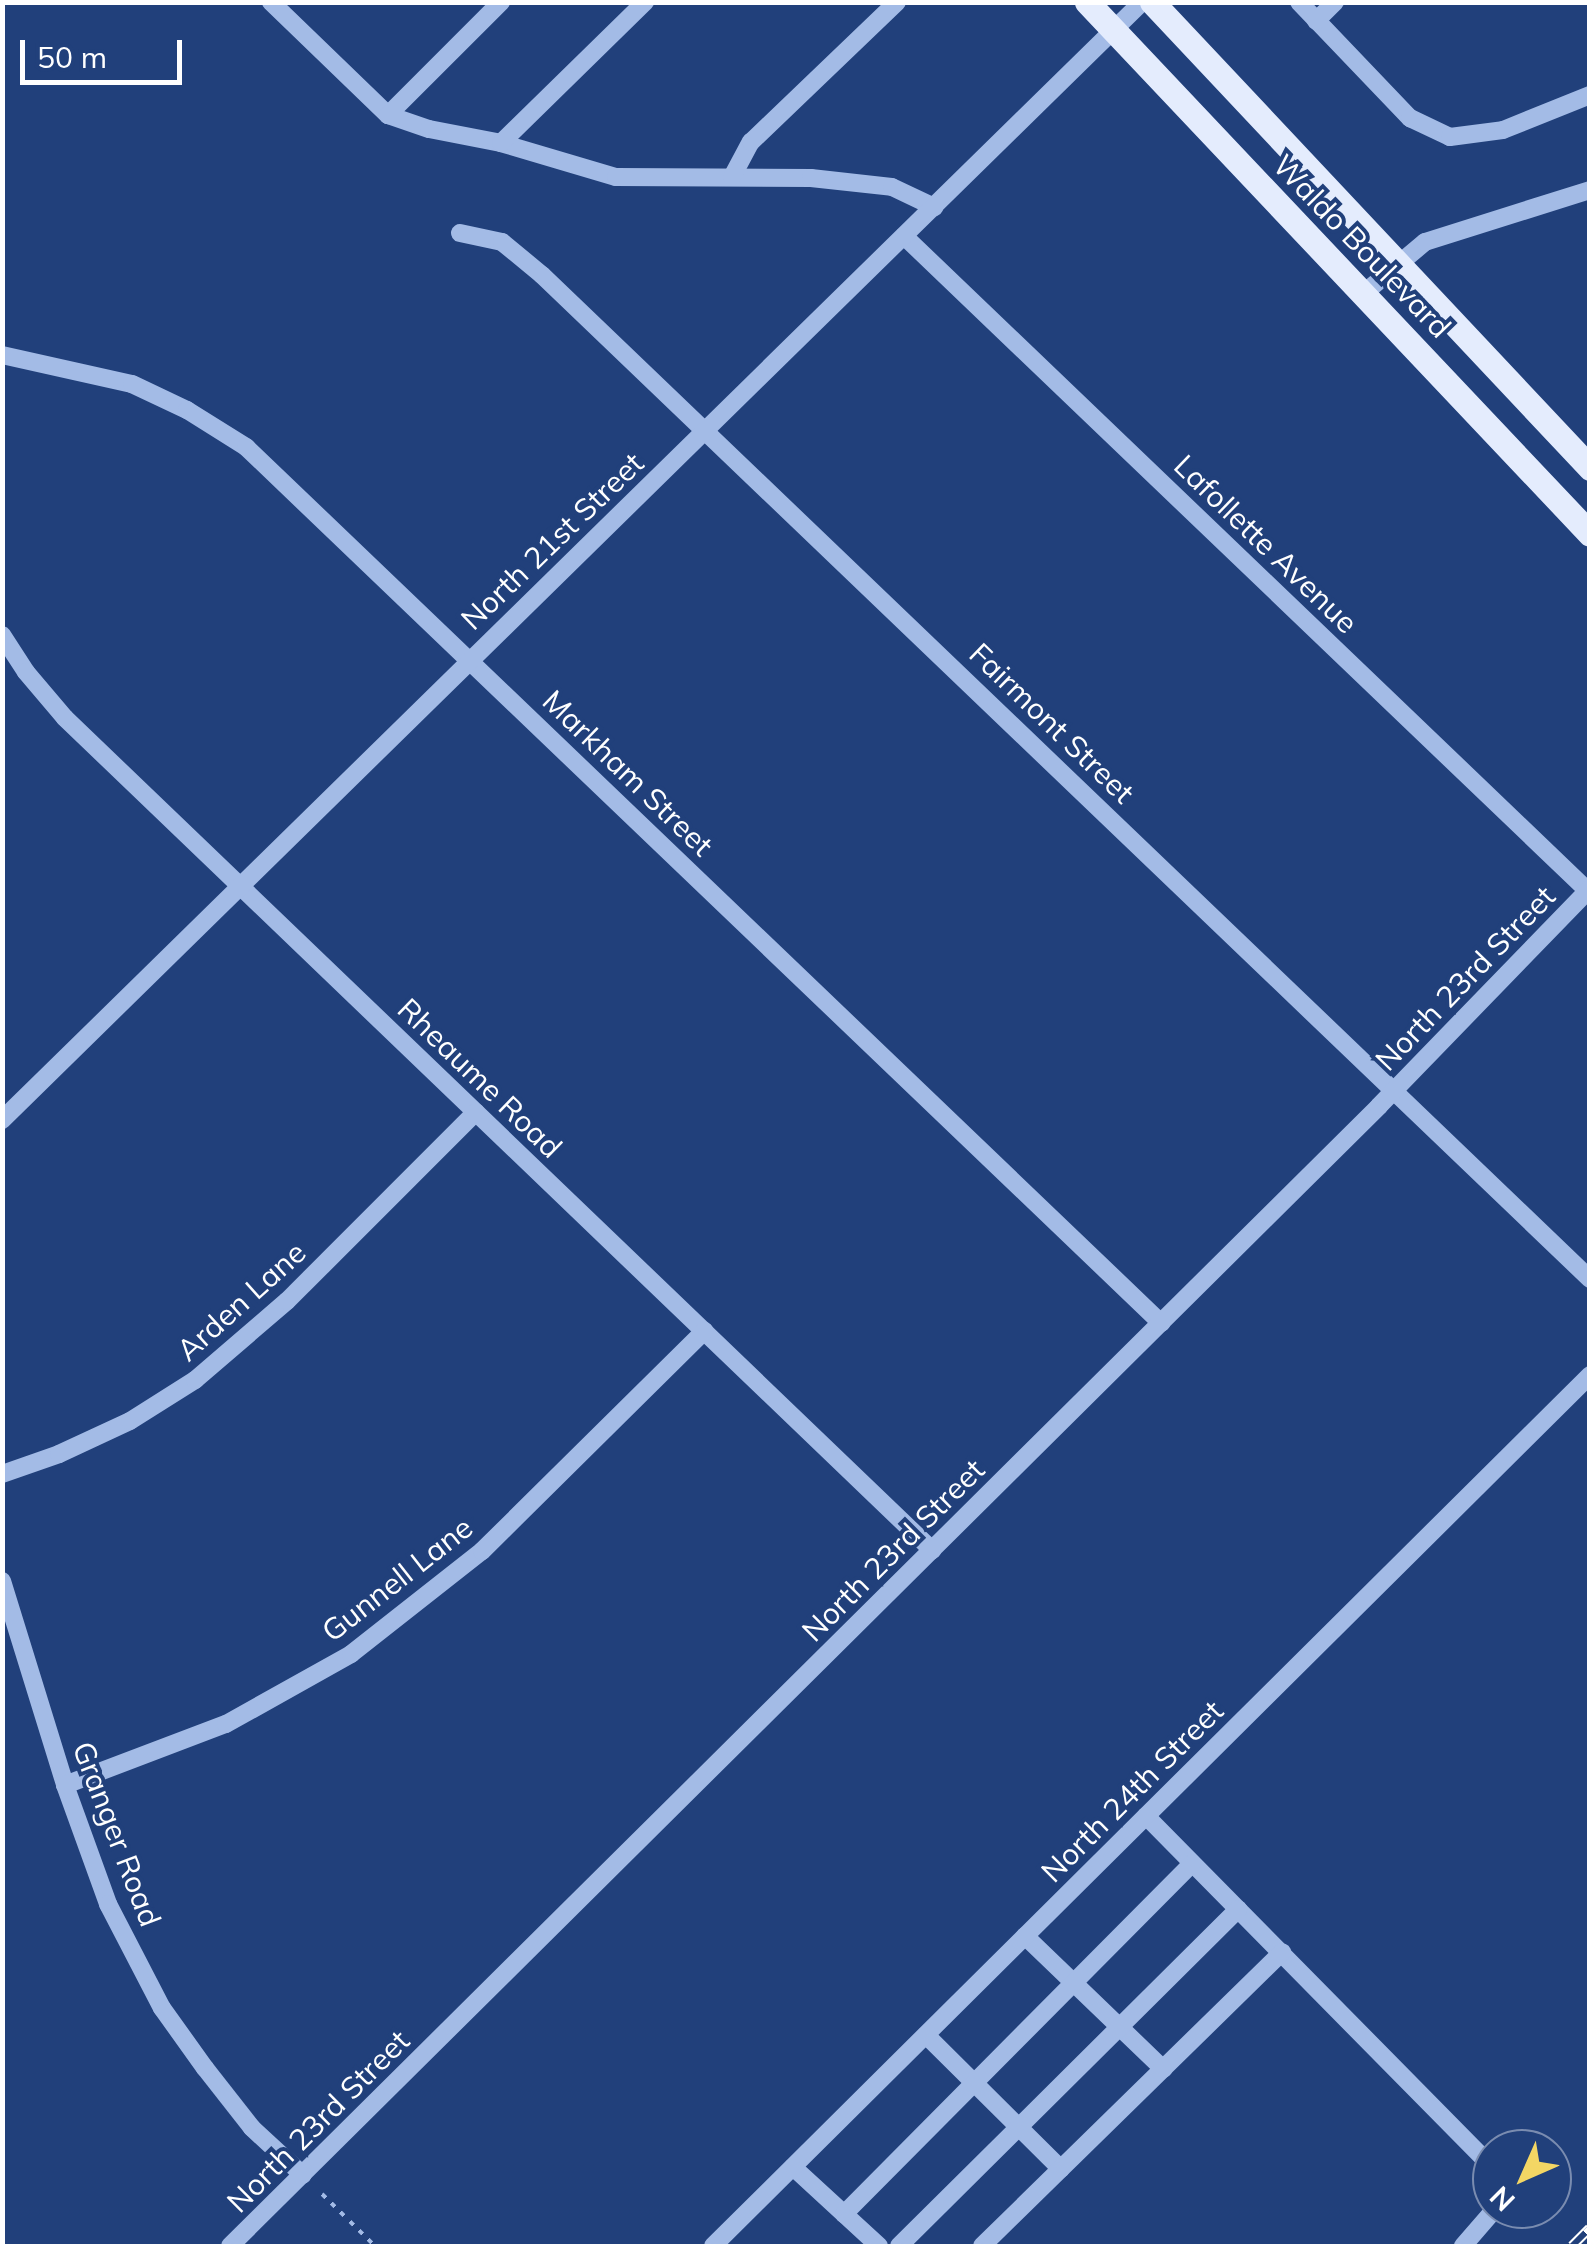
<!DOCTYPE html>
<style>
body{margin:0}
#map{position:relative;width:1592px;height:2249px;overflow:hidden;background:#21407b;font-family:Mulish,sans-serif}
div>[style]{position:absolute}
.path>*{height:4px;margin-top:-2px;transform-origin:0;background:repeating-linear-gradient(90deg,#a3bbe6 0 5px,transparent 0 13px)}
.minor>*{height:18px;margin:-9px;padding:0 9px;transform-origin:9px;border-radius:9px;background:#a3bbe6}
.major>*{height:25px;margin:-12.5px;padding:0 12.5px;transform-origin:12.5px;border-radius:12.5px;background:#e4ecfd}
.rail>*{height:10px;margin-top:-5px;transform-origin:0;background:repeating-linear-gradient(90deg,#21407b 0 19px,#fff 0 38px);box-sizing:border-box;border-block:2px solid #fff}
span{translate:-50% -50%;white-space:nowrap;text-align:center;line-height:1.15;-webkit-text-stroke:8px #21407b;paint-order:stroke}
.street-label{font-size:30px;color:#fff}
.frame{position:absolute;inset:0;border:5px solid #fff;pointer-events:none}
.north{position:absolute;left:1472px;top:2129px;width:100px;height:100px;box-sizing:border-box;background:#21407b;border:2px solid #7a8cb0;border-radius:50%;rotate:225deg;font-size:28px;font-weight:700;line-height:40px;text-align:center;color:#fff}
.north::after{content:'';display:block;margin:auto;width:35px;height:45px;background:#f3d664;clip-path:polygon(50% 0,100% 100%,50% 72%,0 100%)}
.scale{position:absolute;left:20px;top:40px;width:162px;height:45px;box-sizing:border-box;border:5px solid #fff;border-top:0;padding-left:12px;font-size:30px;line-height:35px;white-space:nowrap;color:#fff;-webkit-text-stroke:8px #21407b;paint-order:stroke}
</style>
<div id="map">
<div class="path">
<i style="left:322px;top:2194px;width:74px;rotate:44.5deg"></i>
</div>
<div class="minor">
<i style="left:271px;top:2px;width:163px;rotate:44deg"></i>
<i style="left:388px;top:115px;width:43px;rotate:18.9deg"></i>
<i style="left:429px;top:129px;width:73px;rotate:11deg"></i>
<i style="left:501px;top:143px;width:120px;rotate:16.5deg"></i>
<i style="left:616px;top:177px;width:195px;rotate:0.3deg"></i>
<i style="left:811px;top:178px;width:81px;rotate:6.3deg"></i>
<i style="left:892px;top:187px;width:47px;rotate:25.5deg"></i>
<i style="left:1299px;top:2px;width:161px;rotate:46.3deg"></i>
<i style="left:1410px;top:118px;width:44px;rotate:25.4deg"></i>
<i style="left:1450px;top:137px;width:53px;rotate:-7.5deg"></i>
<i style="left:1503px;top:130px;width:94px;rotate:-21.9deg"></i>
<i style="left:1316px;top:21px;width:27px;rotate:-45deg"></i>
<i style="left:388px;top:115px;width:160px;rotate:-45deg"></i>
<i style="left:501px;top:143px;width:202px;rotate:-44.4deg"></i>
<i style="left:732px;top:177px;width:40px;rotate:-62deg"></i>
<i style="left:751px;top:142px;width:202px;rotate:-43.8deg"></i>
<i style="left:460px;top:233px;width:43px;rotate:12.1deg"></i>
<i style="left:502px;top:242px;width:52px;rotate:39.5deg"></i>
<i style="left:542px;top:275px;width:1451px;rotate:43.77deg"></i>
<i style="left:904px;top:236px;width:950px;rotate:43.76deg"></i>
<i style="left:1363px;top:294px;width:81px;rotate:-40deg"></i>
<i style="left:1425px;top:242px;width:173px;rotate:-17.5deg"></i>
<i style="left:2px;top:355px;width:133px;rotate:12.6deg"></i>
<i style="left:132px;top:384px;width:61px;rotate:25.3deg"></i>
<i style="left:187px;top:410px;width:70px;rotate:32.1deg"></i>
<i style="left:246px;top:447px;width:1267px;rotate:43.75deg"></i>
<i style="left:2px;top:635px;width:44px;rotate:57deg"></i>
<i style="left:26px;top:672px;width:60px;rotate:49.7deg"></i>
<i style="left:65px;top:718px;width:1202px;rotate:43.82deg"></i>
<i style="left:2px;top:1120px;width:1597px;rotate:-44.44deg"></i>
<i style="left:2px;top:1474px;width:60px;rotate:-19.3deg"></i>
<i style="left:59px;top:1454px;width:78px;rotate:-24.9deg"></i>
<i style="left:130px;top:1421px;width:77px;rotate:-32.2deg"></i>
<i style="left:195px;top:1380px;width:121px;rotate:-40.7deg"></i>
<i style="left:287px;top:1301px;width:267px;rotate:-45deg"></i>
<i style="left:2px;top:1581px;width:214px;rotate:72.8deg"></i>
<i style="left:65px;top:1785px;width:127px;rotate:70.1deg"></i>
<i style="left:108px;top:1904px;width:117px;rotate:62.6deg"></i>
<i style="left:162px;top:2008px;width:74px;rotate:54.4deg"></i>
<i style="left:205px;top:2068px;width:76px;rotate:51.9deg"></i>
<i style="left:252px;top:2128px;width:69px;rotate:42.7deg"></i>
<i style="left:65px;top:1785px;width:172px;rotate:-20.8deg"></i>
<i style="left:226px;top:1724px;width:143px;rotate:-29.2deg"></i>
<i style="left:351px;top:1654px;width:167px;rotate:-38.2deg"></i>
<i style="left:482px;top:1551px;width:313px;rotate:-44.7deg"></i>
<i style="left:1146px;top:1816px;width:493px;rotate:45.4deg"></i>
<i style="left:1025px;top:1936px;width:192px;rotate:43.9deg"></i>
<i style="left:926px;top:2035px;width:190px;rotate:44.8deg"></i>
<i style="left:793px;top:2167px;width:117px;rotate:42.6deg"></i>
<i style="left:844px;top:2214px;width:494px;rotate:-45.2deg"></i>
<i style="left:230px;top:2246px;width:1619px;rotate:-44.77deg"></i>
<i style="left:1379px;top:1106px;width:303px;rotate:-45.9deg"></i>
<i style="left:713px;top:2246px;width:1236px;rotate:-44.8deg"></i>
<i style="left:899px;top:2246px;width:478px;rotate:-44.8deg"></i>
<i style="left:982px;top:2246px;width:420px;rotate:-44.4deg"></i>
<i style="left:1463px;top:2246px;width:49px;rotate:-49.1deg"></i>
</div>
<div class="major">
<i style="left:1087px;top:2px;width:732px;rotate:46.6deg"></i>
<i style="left:1152px;top:2px;width:640px;rotate:46.77deg"></i>
</div>
<div class="rail">
<i style="left:1572px;top:2246px;width:25px;rotate:-45deg"></i>
</div>
<div class="street-label">
<span style="left:1362px;top:246px;rotate:46deg">Waldo Boulevard</span>
<span style="left:552px;top:541px;rotate:-44deg">North 21st Street</span>
<span style="left:1266px;top:544px;rotate:44deg">Lafollette Avenue</span>
<span style="left:1052px;top:723px;rotate:44deg">Fairmont Street</span>
<span style="left:628px;top:773px;rotate:44deg">Markham Street</span>
<span style="left:1465px;top:978px;rotate:-46deg">North 23rd Street</span>
<span style="left:480px;top:1078px;rotate:44deg">Rheaume Road</span>
<span style="left:241px;top:1301px;rotate:-42deg">Arden Lane</span>
<span style="left:893px;top:1550px;rotate:-45deg">North 23rd Street</span>
<span style="left:397px;top:1579px;rotate:-38deg">Gunnell Lane</span>
<span style="left:1132px;top:1791px;rotate:-45deg">North 24th Street</span>
<span style="left:117px;top:1834px;rotate:69deg">Granger Road</span>
<span style="left:318px;top:2121px;rotate:-45deg">North 23rd Street</span>
</div>
<div class="frame"></div>
<div class="north">N</div>
<div class="scale">50 m</div>
</div>
